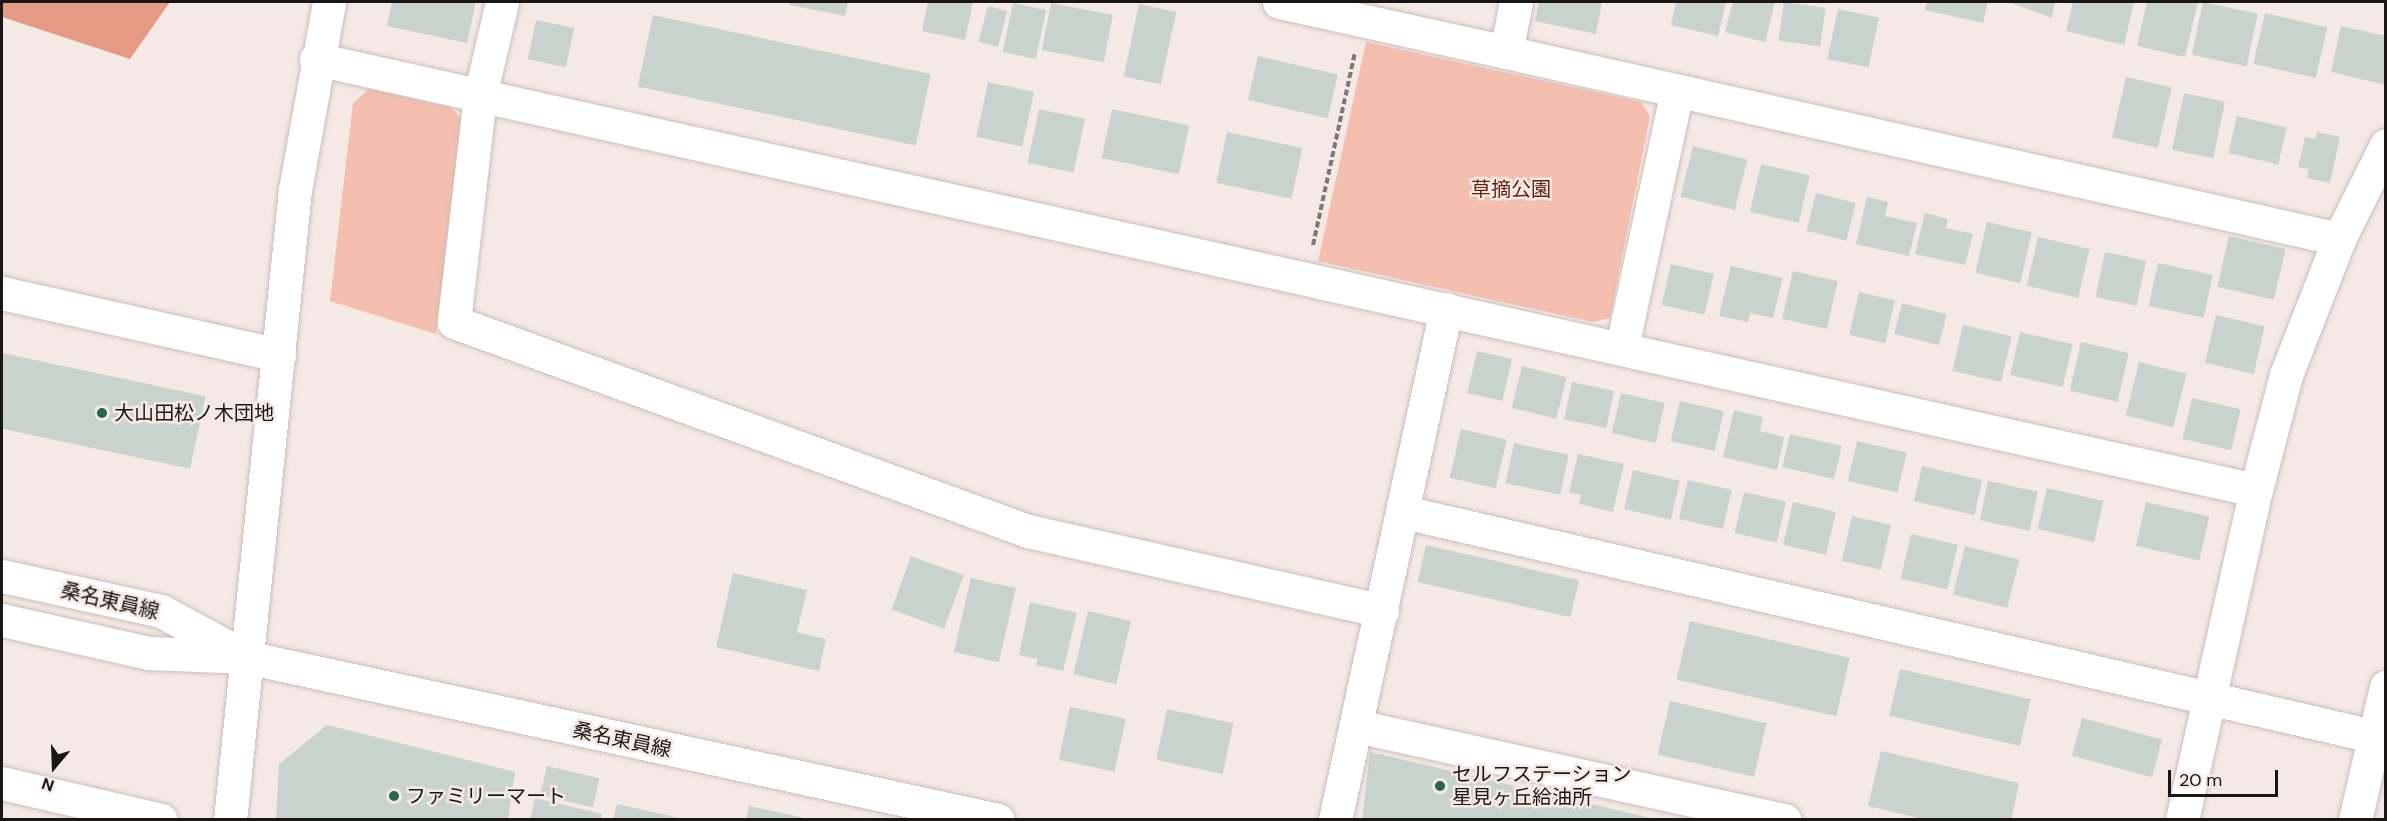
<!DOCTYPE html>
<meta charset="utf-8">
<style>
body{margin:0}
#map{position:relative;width:2387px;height:821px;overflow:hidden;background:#f5e9e5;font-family:"DM Sans","Noto Sans JP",sans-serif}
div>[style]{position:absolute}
.green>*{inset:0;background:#f4bfae}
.forest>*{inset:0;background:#e59b83}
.building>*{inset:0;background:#c8d3cd;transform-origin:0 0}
.path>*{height:4px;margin-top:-2px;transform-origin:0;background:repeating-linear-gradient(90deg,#7e7774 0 6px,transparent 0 9px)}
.roads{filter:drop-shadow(0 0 2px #cabfbb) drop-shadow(0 0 2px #cabfbb)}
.minor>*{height:33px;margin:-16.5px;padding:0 16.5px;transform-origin:16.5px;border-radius:16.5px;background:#fff}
.tertiary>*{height:33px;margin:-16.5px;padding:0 16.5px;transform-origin:16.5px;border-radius:16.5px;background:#fff}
.secondary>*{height:33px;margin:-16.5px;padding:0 16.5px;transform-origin:16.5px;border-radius:16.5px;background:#fff}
.dots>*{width:16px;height:16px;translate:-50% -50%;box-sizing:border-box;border:3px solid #f5e9e5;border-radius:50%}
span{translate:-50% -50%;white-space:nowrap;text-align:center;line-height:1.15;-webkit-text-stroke:5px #f5e9e5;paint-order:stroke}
.park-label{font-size:20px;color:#68250e}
.poi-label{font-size:20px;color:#1a1614}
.left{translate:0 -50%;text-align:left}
.street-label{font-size:20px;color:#1a1614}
.frame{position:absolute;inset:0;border:3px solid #1a1614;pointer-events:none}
.north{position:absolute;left:24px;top:737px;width:60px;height:60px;-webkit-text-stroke:4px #f5e9e5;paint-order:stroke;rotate:199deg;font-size:16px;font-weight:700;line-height:24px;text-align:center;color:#1a1614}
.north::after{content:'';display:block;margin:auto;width:21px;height:27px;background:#1a1614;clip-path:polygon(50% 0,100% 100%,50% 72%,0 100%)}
.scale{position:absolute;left:2168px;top:770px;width:110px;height:27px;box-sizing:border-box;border:3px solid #1a1614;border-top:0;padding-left:8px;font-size:18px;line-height:21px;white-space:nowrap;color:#1a1614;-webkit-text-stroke:4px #f5e9e5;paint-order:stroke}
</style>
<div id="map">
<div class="green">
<i style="clip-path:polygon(1366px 42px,1641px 102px,1650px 116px,1610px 318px,1593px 322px,1318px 261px)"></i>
<i style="clip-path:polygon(369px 89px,451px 107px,462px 119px,436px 334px,330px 301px,353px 103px)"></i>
</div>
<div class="forest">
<i style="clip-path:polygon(2px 2px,170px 2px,130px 59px,2px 17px)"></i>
</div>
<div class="building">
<i style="clip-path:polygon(392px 2px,476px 2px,467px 43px,387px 26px)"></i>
<i style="clip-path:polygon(789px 2px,848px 2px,845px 16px,789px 5px)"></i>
<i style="clip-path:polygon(928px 2px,973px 2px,965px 40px,922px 31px)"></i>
<i style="clip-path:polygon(1539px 2px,1602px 2px,1596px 34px,1535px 21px)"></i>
<i style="clip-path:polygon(1676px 2px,1726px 2px,1718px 36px,1671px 25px)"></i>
<i style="clip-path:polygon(1733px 2px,1775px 2px,1765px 42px,1725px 32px)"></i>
<i style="left:1784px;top:2px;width:42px;height:39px;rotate:8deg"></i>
<i style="clip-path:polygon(1927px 2px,1988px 2px,1983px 23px,1925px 10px)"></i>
<i style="clip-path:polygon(2009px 2px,2055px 2px,2052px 18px)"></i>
<i style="clip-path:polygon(2073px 2px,2134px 2px,2124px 45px,2066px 31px)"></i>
<i style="clip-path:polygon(2147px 2px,2198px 2px,2185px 57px,2137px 46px)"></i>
<i style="left:2203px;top:2px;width:56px;height:54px;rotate:12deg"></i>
<i style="left:1013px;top:3px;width:34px;height:50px;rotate:12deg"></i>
<i style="left:1051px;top:3px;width:63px;height:48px;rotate:11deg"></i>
<i style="left:1139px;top:4px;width:38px;height:74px;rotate:12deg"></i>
<i style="left:988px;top:6px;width:20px;height:37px;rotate:15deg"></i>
<i style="left:1838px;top:9px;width:42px;height:51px;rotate:12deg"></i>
<i style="left:2265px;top:13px;width:64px;height:52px;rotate:13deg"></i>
<i style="left:653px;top:15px;width:284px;height:73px;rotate:12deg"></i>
<i style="left:536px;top:20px;width:39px;height:40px;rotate:12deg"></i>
<i style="clip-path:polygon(2341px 26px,2386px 36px,2386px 85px,2331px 72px)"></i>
<i style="left:1258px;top:56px;width:82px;height:45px;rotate:13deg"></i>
<i style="left:2126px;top:77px;width:47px;height:62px;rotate:13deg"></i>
<i style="left:988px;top:82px;width:47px;height:56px;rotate:12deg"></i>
<i style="left:2184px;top:93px;width:42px;height:58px;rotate:12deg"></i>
<i style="left:1039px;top:109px;width:47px;height:55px;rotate:12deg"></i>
<i style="left:1112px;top:109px;width:79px;height:50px;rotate:12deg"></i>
<i style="left:2237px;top:116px;width:51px;height:38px;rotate:13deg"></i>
<i style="left:1227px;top:132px;width:77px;height:52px;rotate:12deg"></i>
<i style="clip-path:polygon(2317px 132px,2340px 137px,2330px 183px,2307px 178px,2309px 169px,2298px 167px,2305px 137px,2316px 139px)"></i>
<i style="left:1693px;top:146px;width:56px;height:52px;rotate:14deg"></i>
<i style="left:1761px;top:164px;width:50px;height:49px;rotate:13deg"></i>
<i style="left:1816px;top:193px;width:41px;height:39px;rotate:14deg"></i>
<i style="clip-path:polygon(1867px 197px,1888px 202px,1885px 216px,1917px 223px,1909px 256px,1856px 244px)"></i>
<i style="clip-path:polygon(1925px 213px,1948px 219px,1946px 228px,1973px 234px,1965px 265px,1915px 254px)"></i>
<i style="left:1987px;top:222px;width:46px;height:52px;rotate:13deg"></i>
<i style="left:2229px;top:236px;width:58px;height:52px;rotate:13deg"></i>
<i style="left:2038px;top:237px;width:53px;height:50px;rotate:13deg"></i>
<i style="left:2105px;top:252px;width:42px;height:46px;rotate:12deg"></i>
<i style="left:2158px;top:263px;width:56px;height:44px;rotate:12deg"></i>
<i style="left:1671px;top:264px;width:44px;height:42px;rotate:13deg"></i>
<i style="clip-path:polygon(1731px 266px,1783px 278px,1773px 318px,1750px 313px,1748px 322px,1719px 316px)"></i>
<i style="left:1793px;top:271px;width:46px;height:49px;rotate:13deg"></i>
<i style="left:1859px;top:292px;width:37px;height:44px;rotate:13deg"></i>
<i style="left:1902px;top:303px;width:46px;height:32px;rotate:14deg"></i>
<i style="left:2216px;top:315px;width:50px;height:49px;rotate:13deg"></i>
<i style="left:1963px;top:325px;width:50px;height:47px;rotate:13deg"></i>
<i style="left:2020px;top:332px;width:54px;height:44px;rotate:13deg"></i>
<i style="left:2081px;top:342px;width:49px;height:50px;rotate:13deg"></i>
<i style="left:1477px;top:351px;width:36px;height:43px;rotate:13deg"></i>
<i style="left:2px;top:353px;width:208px;height:74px;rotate:12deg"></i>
<i style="left:2139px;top:362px;width:49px;height:55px;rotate:14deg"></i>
<i style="left:1522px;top:366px;width:46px;height:43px;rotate:14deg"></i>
<i style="left:1572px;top:382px;width:43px;height:38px;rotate:12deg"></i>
<i style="left:1621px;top:393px;width:45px;height:41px;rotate:13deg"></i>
<i style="left:2192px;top:398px;width:50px;height:42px;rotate:13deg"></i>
<i style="left:1680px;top:401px;width:45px;height:41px;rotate:13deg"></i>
<i style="clip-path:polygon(1734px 410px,1763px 417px,1760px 431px,1784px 437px,1777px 470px,1723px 457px)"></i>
<i style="left:1461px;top:429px;width:47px;height:50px;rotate:13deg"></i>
<i style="left:1790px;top:434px;width:53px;height:34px;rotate:13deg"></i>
<i style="left:1857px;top:441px;width:51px;height:41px;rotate:13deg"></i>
<i style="left:1514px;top:443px;width:56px;height:41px;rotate:12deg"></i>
<i style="clip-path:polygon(1578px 454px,1624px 464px,1613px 512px,1579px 504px,1581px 495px,1569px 492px)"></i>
<i style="left:1922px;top:466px;width:62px;height:36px;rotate:13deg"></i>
<i style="left:1633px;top:470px;width:48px;height:40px;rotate:13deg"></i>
<i style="left:1688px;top:480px;width:45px;height:40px;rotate:13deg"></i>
<i style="left:1988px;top:481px;width:51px;height:40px;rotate:12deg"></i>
<i style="left:2047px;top:488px;width:58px;height:42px;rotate:13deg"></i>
<i style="left:1744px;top:492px;width:43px;height:42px;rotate:13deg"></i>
<i style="left:1793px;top:502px;width:44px;height:44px;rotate:13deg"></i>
<i style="left:2146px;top:502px;width:65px;height:45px;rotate:13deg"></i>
<i style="left:1852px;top:516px;width:40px;height:46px;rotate:13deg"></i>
<i style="left:1911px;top:534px;width:48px;height:46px;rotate:13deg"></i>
<i style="left:1426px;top:545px;width:157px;height:38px;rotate:13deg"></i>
<i style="left:1965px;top:546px;width:56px;height:50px;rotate:14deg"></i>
<i style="left:911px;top:556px;width:56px;height:57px;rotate:20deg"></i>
<i style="clip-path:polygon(733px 573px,807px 590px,797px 632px,826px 639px,819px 671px,716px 647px)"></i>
<i style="left:971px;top:578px;width:46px;height:76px;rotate:13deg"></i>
<i style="clip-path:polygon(1030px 602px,1077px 613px,1063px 671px,1036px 665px,1038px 659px,1019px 655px)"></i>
<i style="left:1088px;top:611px;width:44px;height:65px;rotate:13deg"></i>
<i style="left:1690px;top:621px;width:164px;height:60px;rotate:13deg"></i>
<i style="left:1900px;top:669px;width:134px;height:48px;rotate:13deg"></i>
<i style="left:1670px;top:701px;width:99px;height:55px;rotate:13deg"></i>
<i style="left:1070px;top:707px;width:57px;height:54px;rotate:12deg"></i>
<i style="left:1167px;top:709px;width:68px;height:52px;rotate:12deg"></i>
<i style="left:2082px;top:718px;width:83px;height:39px;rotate:15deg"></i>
<i style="clip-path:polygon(327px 725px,515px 772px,508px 820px,276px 820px,279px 764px)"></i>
<i style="clip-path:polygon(1881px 751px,2019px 783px,2011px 820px,1927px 820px,1868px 806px)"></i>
<i style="clip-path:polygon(1370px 752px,1655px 819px,1655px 820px,1362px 820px)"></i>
<i style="left:547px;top:766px;width:54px;height:30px;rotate:13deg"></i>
<i style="clip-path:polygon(535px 798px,602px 814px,601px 820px,530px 820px)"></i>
<i style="clip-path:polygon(617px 804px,684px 819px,684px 820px,613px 820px)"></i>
<i style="clip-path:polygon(749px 806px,809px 819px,809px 820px,746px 820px)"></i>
</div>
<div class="path">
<i style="left:1313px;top:245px;width:197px;rotate:-77.7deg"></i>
</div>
<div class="roads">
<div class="minor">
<i style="left:502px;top:2px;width:97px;rotate:103.2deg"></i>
<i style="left:480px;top:96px;width:227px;rotate:96.6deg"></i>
<i style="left:454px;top:322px;width:611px;rotate:20.01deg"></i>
<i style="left:1028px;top:531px;width:363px;rotate:12.7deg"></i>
<i style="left:1279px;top:2px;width:232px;rotate:12.4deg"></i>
<i style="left:1506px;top:52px;width:51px;rotate:-78.7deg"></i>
<i style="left:1506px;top:52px;width:854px;rotate:12.65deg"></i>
<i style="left:316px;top:59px;width:1987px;rotate:12.53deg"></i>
<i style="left:2px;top:293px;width:284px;rotate:12.6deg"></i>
<i style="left:1622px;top:347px;width:262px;rotate:-77.9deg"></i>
<i style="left:1404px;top:512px;width:1008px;rotate:13.02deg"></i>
<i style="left:1356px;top:726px;width:439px;rotate:12.4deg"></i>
<i style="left:2px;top:783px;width:163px;rotate:13.1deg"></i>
<i style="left:1335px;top:820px;width:523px;rotate:-77.74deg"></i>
<i style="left:2182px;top:820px;width:338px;rotate:-77.4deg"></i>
<i style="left:2256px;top:490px;width:119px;rotate:-75.4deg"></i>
<i style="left:2286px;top:375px;width:146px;rotate:-68.7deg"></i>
<i style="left:2339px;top:239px;width:105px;rotate:-63.4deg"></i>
</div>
<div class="tertiary">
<i style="left:230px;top:820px;width:633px;rotate:-84.11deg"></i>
<i style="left:295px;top:190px;width:191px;rotate:-79.7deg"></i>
<i style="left:2355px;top:820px;width:137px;rotate:-76.9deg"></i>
</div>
<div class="secondary">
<i style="left:2px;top:576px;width:163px;rotate:12.4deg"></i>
<i style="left:161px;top:611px;width:89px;rotate:28.3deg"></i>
<i style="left:2px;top:620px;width:151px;rotate:12.7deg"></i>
<i style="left:149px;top:653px;width:97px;rotate:2.4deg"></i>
<i style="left:246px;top:657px;width:769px;rotate:12.23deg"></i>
</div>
</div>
<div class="dots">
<i style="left:102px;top:413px;background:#29644e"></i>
<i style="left:1440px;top:786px;background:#29644e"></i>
<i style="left:394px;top:796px;background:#29644e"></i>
</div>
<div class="park-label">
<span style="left:1511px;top:189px">草摘公園</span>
</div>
<div class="poi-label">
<span class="left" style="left:114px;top:413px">大山田松ノ木団地</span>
<span class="left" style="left:1452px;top:786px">セルフステーション<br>星見ヶ丘給油所</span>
<span class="left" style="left:406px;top:796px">ファミリーマート</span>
</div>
<div class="street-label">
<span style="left:110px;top:601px;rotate:13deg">桑名東員線</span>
<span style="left:622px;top:740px;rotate:12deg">桑名東員線</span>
</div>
<div class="frame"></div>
<div class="north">N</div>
<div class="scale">20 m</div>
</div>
